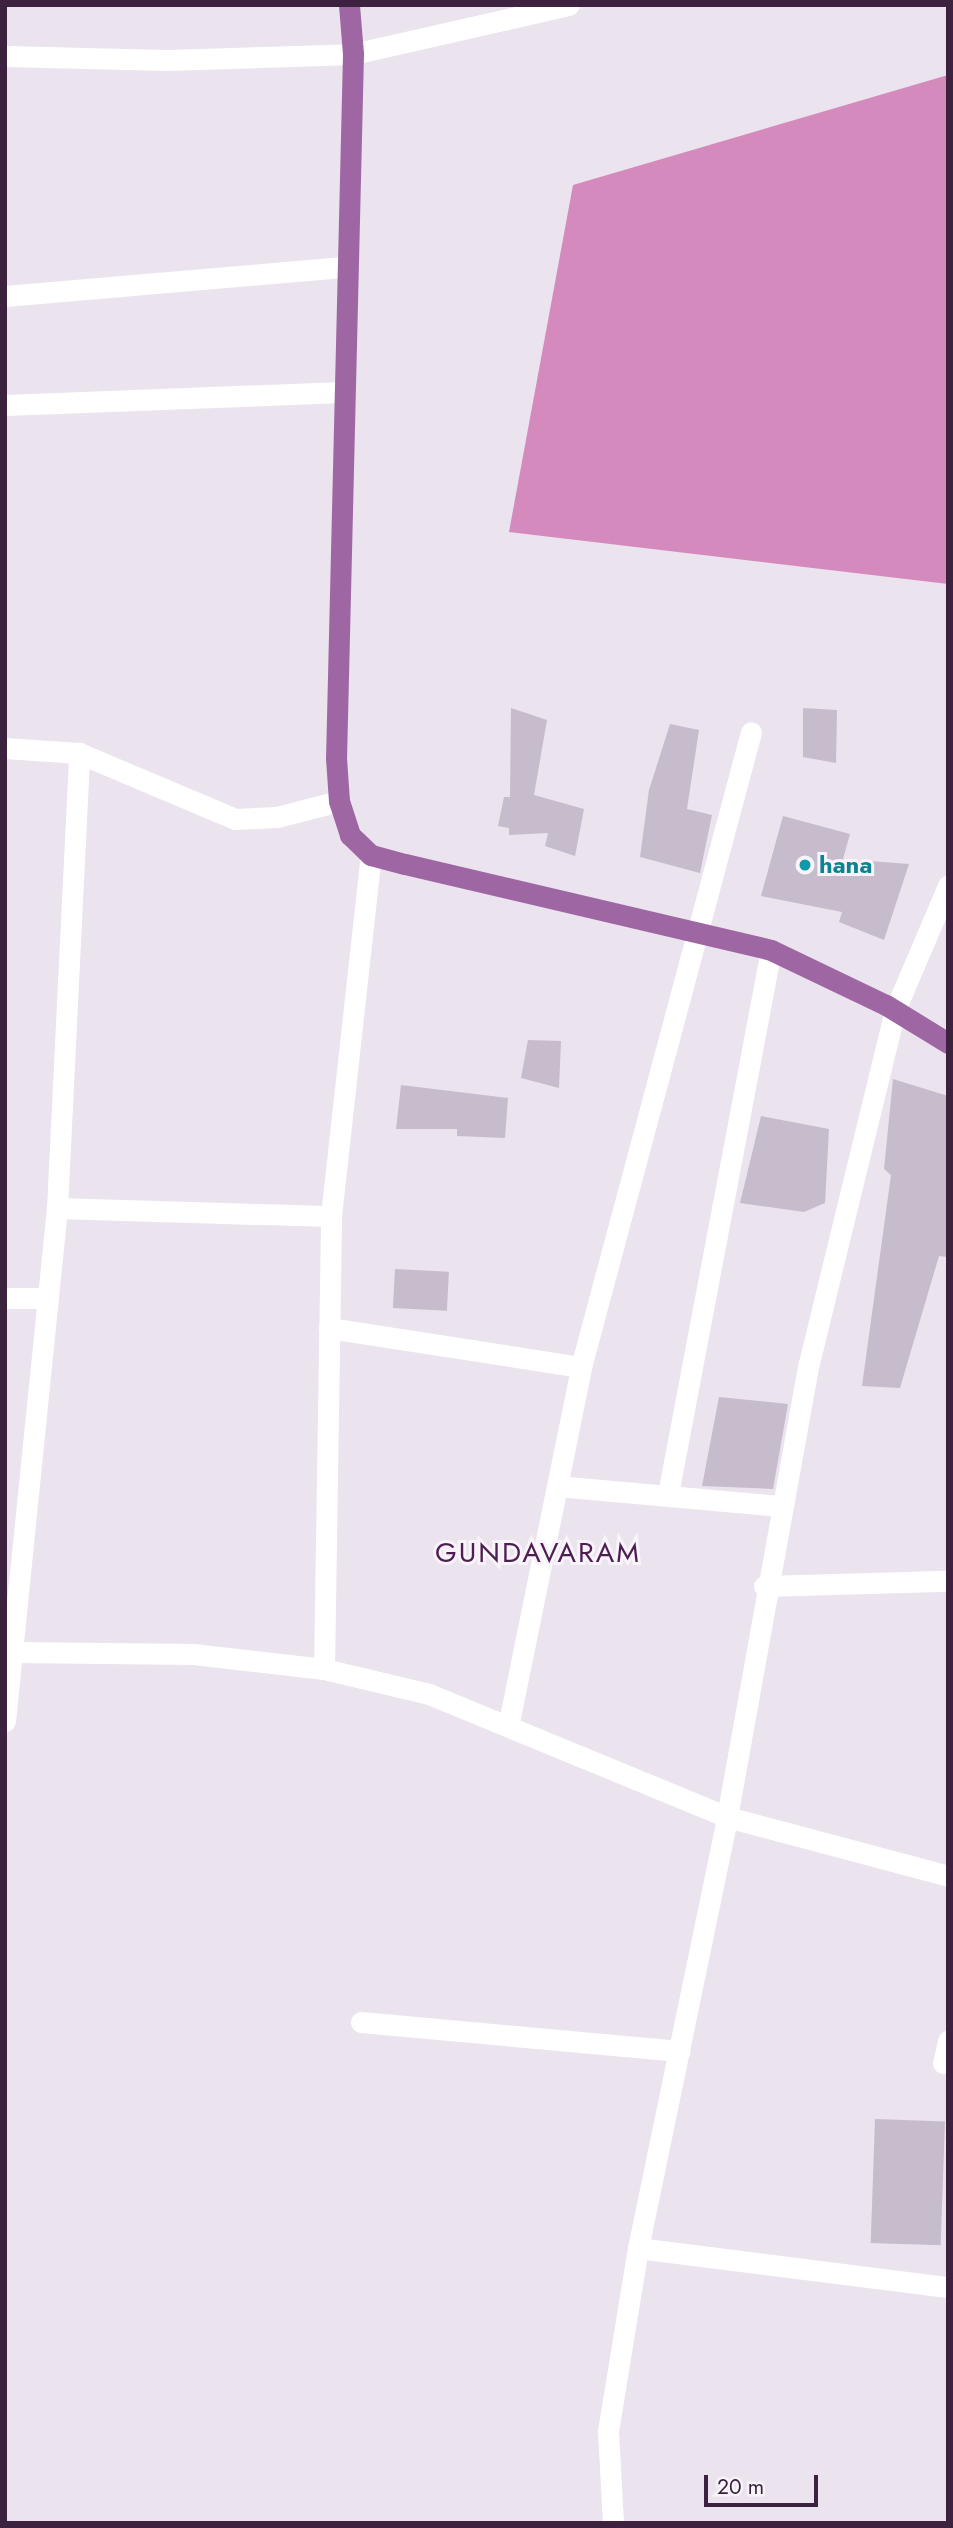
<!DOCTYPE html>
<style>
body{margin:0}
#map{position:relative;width:953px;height:2528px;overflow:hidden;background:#ebe3ee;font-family:Jost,sans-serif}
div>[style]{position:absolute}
.water>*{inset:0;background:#d48abc}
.building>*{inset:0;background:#c7bccb;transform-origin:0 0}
.minor>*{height:21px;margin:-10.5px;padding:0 10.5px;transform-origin:10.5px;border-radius:10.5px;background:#fff}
.major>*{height:21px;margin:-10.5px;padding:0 10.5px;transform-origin:10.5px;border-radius:10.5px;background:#9e67a4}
.dots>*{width:19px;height:19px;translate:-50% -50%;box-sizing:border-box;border:4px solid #f8f4fa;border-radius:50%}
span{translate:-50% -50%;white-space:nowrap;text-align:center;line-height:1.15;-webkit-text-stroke:6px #f8f4fa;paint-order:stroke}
.culture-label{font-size:24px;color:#0d838f;font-weight:700}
.left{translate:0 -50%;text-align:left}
.quarter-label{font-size:28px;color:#4e1d52;letter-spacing:2px}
.frame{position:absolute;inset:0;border:7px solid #3d2240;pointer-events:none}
.scale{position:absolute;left:704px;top:2475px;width:114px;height:32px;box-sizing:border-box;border:4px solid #3d2240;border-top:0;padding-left:9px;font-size:21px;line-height:24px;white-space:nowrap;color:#3d2240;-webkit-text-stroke:5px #f8f4fa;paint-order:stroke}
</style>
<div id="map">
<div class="water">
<i style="clip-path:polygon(948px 75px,948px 584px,509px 532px,573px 185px)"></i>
</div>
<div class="building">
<i style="clip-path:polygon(511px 708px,547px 720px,534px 795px,584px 809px,575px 856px,545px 846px,548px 833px,509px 835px,509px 828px,498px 826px,504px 797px,510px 797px)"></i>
<i style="clip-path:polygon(803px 708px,837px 710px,836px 763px,803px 757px)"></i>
<i style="clip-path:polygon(670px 724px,699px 730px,687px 809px,712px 815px,700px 873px,640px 857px,649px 790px)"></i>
<i style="clip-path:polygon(783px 816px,850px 834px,843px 859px,909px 864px,884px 940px,839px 922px,842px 912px,761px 896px)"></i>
<i style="clip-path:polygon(528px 1040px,561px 1041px,559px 1088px,521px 1078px)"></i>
<i style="clip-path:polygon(893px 1079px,948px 1096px,948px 1257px,939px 1256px,900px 1388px,862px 1386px,891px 1175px,884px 1169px)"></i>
<i style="clip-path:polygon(401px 1085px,508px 1098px,505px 1138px,457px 1136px,457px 1129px,396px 1129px)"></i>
<i style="clip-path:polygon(761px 1116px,829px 1129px,825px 1203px,804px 1212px,740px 1203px)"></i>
<i style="left:395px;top:1269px;width:54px;height:39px;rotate:3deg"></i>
<i style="clip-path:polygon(719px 1397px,788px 1404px,773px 1489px,702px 1486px)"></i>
<i style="left:875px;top:2119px;width:70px;height:124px;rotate:2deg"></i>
</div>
<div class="minor">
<i style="left:5px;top:56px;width:161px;rotate:1.4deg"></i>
<i style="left:166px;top:60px;width:187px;rotate:-1.8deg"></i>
<i style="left:353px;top:54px;width:221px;rotate:-12.8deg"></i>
<i style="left:5px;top:296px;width:342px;rotate:-4.9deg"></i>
<i style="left:5px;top:405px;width:338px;rotate:-2.2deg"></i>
<i style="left:5px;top:748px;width:74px;rotate:3.9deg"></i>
<i style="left:79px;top:753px;width:169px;rotate:22.9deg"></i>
<i style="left:235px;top:819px;width:42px;rotate:-2.7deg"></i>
<i style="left:277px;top:817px;width:64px;rotate:-14.5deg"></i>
<i style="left:57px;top:1208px;width:274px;rotate:1.7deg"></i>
<i style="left:5px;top:1298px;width:43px"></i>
<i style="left:329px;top:1328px;width:255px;rotate:8.8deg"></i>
<i style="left:557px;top:1486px;width:225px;rotate:5.1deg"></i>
<i style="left:668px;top:1494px;width:554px;rotate:-79.28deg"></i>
<i style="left:764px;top:1586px;width:184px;rotate:-1.6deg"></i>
<i style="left:12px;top:1652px;width:181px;rotate:0.6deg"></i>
<i style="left:193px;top:1654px;width:132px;rotate:6.5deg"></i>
<i style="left:324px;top:1669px;width:108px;rotate:13.4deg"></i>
<i style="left:429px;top:1694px;width:322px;rotate:22.4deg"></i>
<i style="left:727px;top:1817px;width:229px;rotate:14.9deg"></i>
<i style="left:324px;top:1669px;width:453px;rotate:-89.1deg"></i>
<i style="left:331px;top:1216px;width:363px;rotate:-83.7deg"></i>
<i style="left:5px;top:1721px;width:516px;rotate:-84.21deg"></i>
<i style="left:57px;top:1208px;width:456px;rotate:-87.2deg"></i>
<i style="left:509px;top:1722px;width:362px;rotate:-78.5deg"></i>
<i style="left:581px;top:1367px;width:657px;rotate:-75.01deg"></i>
<i style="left:361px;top:2022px;width:320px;rotate:5.2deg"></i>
<i style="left:943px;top:2063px;width:23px;rotate:-77deg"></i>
<i style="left:638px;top:2248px;width:312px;rotate:7.2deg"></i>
<i style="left:613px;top:2523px;width:92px;rotate:-93.1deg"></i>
<i style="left:608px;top:2431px;width:185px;rotate:-80.7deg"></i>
<i style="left:638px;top:2248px;width:440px;rotate:-78.3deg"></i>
<i style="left:727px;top:1817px;width:461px;rotate:-79.8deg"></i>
<i style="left:809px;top:1363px;width:363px;rotate:-76.3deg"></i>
<i style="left:895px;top:1010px;width:135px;rotate:-66.9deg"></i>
</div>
<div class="major">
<i style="left:349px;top:5px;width:49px;rotate:85.3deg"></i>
<i style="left:353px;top:54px;width:704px;rotate:91.38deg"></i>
<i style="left:336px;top:758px;width:43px;rotate:86deg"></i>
<i style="left:339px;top:801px;width:36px;rotate:72deg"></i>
<i style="left:350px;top:835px;width:29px;rotate:44deg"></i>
<i style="left:371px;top:855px;width:35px;rotate:15deg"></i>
<i style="left:405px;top:864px;width:376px;rotate:13.2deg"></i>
<i style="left:771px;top:950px;width:127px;rotate:25.6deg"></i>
<i style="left:886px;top:1005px;width:73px;rotate:31.5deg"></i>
</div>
<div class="dots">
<i style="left:805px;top:865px;background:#0f9aa8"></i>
</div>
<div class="culture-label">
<span class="left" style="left:819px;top:865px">hana</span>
</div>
<div class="quarter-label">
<span style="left:538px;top:1553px">GUNDAVARAM</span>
</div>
<div class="frame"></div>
<div class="scale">20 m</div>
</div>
